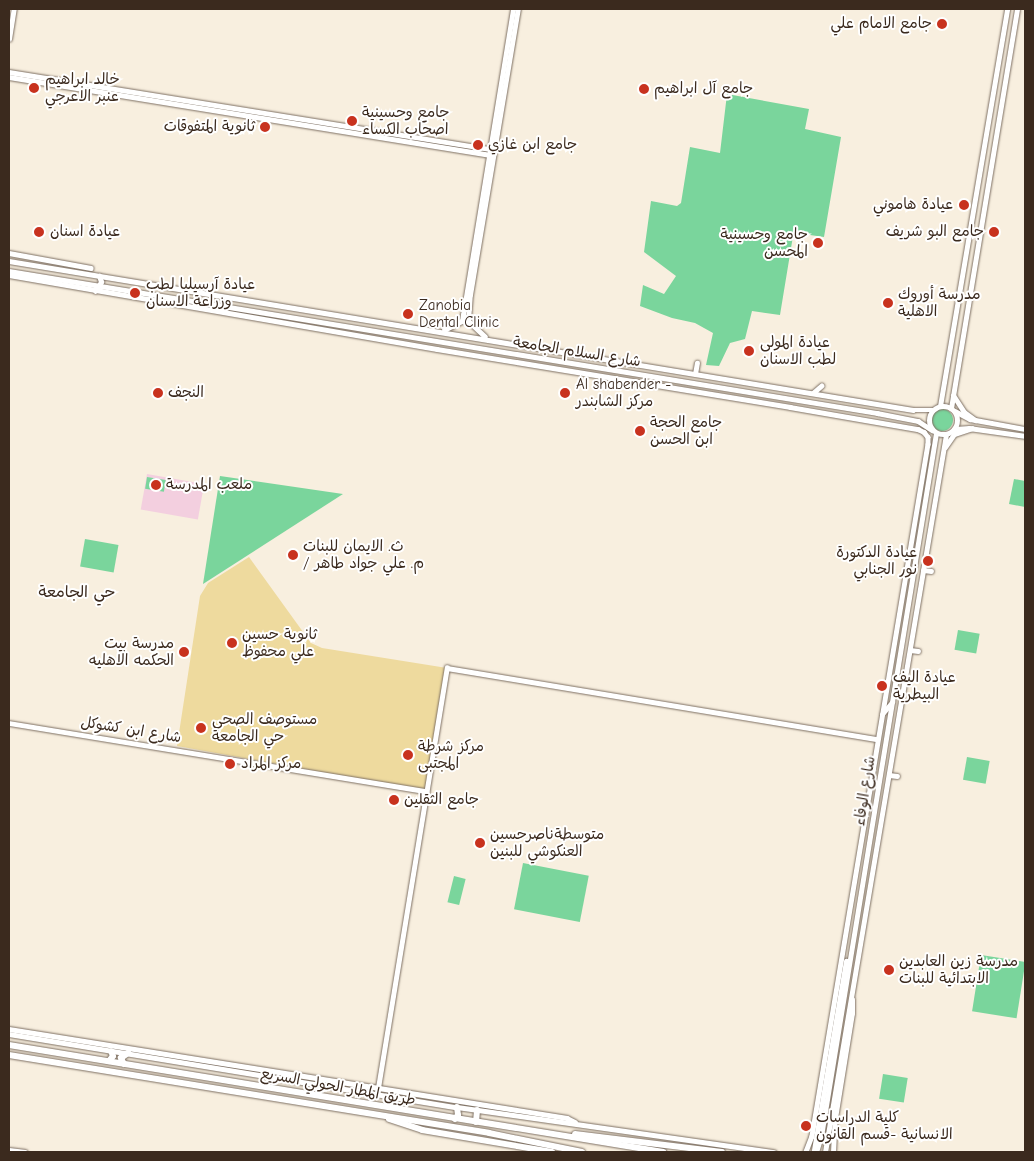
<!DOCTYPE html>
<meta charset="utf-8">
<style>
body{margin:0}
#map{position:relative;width:1034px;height:1161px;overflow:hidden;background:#f8efdf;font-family:"Comic Neue","Playpen Sans Arabic",sans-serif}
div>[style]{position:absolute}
.built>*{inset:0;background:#f3cfdf;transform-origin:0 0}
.green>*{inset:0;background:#7ad59c;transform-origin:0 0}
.round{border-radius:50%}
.sand>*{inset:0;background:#eeda9e}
.roads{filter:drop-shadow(0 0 1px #7d6f62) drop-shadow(0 0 1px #7d6f62)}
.secondary>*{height:4.5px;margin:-2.25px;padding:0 2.25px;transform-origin:2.25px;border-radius:2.25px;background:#fff}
.primary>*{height:5px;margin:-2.5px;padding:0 2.5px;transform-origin:2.5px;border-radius:2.5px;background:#fff}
.primary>.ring{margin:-2.5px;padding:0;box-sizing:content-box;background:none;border:5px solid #fff;border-radius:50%}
.highway>*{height:6px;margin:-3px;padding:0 3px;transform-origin:3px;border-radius:3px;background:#fff}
.dots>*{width:14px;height:14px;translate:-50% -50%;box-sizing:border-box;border:2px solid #fff;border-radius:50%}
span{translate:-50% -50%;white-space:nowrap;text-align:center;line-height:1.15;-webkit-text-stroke:4px #fff;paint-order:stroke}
.poi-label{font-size:15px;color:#3b2a1e}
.right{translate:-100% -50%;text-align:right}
.left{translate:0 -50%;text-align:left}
.street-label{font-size:15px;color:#3b2a1e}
.neighbourhood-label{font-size:16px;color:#3b2a1e}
.frame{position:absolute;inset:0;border:10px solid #3b2a1e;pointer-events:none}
</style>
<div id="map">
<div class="built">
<i style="left:147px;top:474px;width:58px;height:36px;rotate:10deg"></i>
</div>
<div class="green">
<i style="clip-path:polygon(727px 94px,809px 109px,805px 129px,841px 137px,824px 237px,796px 233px,793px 236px,780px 315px,752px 311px,745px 339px,730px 343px,719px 366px,706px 365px,713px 333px,695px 323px,672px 318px,640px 306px,643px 285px,664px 294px,676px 276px,644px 252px,651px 201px,677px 206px,681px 203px,690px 147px,720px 153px)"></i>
<i class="round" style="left:931px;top:409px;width:22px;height:22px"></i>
<i style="clip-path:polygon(220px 476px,343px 494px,203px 584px)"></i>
<i style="left:147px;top:477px;width:19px;height:12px;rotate:9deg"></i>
<i style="clip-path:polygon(1014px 479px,1025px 481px,1025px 507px,1009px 504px)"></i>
<i style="left:85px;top:539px;width:34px;height:28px;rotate:10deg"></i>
<i style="left:958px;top:630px;width:22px;height:20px;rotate:10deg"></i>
<i style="left:967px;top:757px;width:23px;height:23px;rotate:10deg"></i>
<i style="left:523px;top:863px;width:67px;height:47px;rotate:11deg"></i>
<i style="left:454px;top:876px;width:12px;height:27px;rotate:14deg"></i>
<i style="left:981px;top:955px;width:45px;height:57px;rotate:9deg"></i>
<i style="left:883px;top:1074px;width:25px;height:25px;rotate:9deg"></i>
</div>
<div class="sand">
<i style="clip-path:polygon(249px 557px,311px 643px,322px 648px,447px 668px,426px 791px,177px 746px,200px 596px,208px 583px)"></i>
</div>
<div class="roads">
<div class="secondary">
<i style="left:9px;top:39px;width:30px;rotate:-81deg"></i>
<i style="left:9px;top:72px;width:487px;rotate:9.1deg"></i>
<i style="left:9px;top:77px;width:486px;rotate:9.2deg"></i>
<i style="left:9px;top:253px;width:83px;rotate:10.4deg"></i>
<i style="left:9px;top:261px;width:916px;rotate:9.36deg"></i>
<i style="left:913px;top:410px;width:20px"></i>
<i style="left:9px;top:271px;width:880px;rotate:9.29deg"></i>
<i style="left:877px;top:413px;width:42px;rotate:11deg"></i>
<i style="left:918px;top:421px;width:17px;rotate:33deg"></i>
<i style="left:9px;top:275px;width:434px;rotate:9.8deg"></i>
<i style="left:437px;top:349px;width:358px;rotate:9.3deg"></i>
<i style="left:790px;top:407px;width:130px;rotate:9.8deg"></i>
<i style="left:918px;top:429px;width:7px;rotate:27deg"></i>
<i style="left:924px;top:432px;width:6px;rotate:51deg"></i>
<i style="left:928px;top:437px;width:7px;rotate:90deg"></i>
<i style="left:928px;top:444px;width:702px;rotate:99.52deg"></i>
<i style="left:812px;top:1136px;width:17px;rotate:111deg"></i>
<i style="left:95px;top:291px;width:11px;rotate:-56deg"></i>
<i style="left:101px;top:282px;width:6px;rotate:-108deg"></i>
<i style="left:444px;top:330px;width:20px;rotate:-27deg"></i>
<i style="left:462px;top:321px;width:6px;rotate:-81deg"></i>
<i style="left:463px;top:315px;width:310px;rotate:-80.7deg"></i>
<i style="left:485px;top:337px;width:23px;rotate:-137deg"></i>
<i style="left:468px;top:321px;width:26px;rotate:-86deg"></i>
<i style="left:470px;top:295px;width:290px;rotate:-80.5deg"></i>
<i style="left:695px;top:374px;width:11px;rotate:-80deg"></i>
<i style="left:813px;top:393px;width:11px;rotate:-41deg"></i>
<i style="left:955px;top:411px;width:17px;rotate:28deg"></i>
<i style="left:970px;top:419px;width:56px;rotate:10.3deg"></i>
<i style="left:955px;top:429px;width:14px;rotate:-4deg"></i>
<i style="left:969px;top:428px;width:57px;rotate:8.1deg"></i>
<i style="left:9px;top:723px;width:423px;rotate:9.3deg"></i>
<i style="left:9px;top:1029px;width:565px;rotate:9.06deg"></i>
<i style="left:567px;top:1118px;width:9px;rotate:27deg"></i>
<i style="left:9px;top:1034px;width:454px;rotate:9.3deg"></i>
<i style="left:457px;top:1107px;width:320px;rotate:8.1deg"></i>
<i style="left:377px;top:1094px;width:432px;rotate:-80.7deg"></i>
<i style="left:447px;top:668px;width:436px;rotate:9.4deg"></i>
<i style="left:9px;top:1150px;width:16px;rotate:7deg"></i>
</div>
<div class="primary">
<i style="left:953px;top:395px;width:20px;rotate:57deg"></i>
<i style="left:964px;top:412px;width:14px;rotate:36deg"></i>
<i class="ring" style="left:929px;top:406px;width:23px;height:23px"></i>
<i style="left:940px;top:406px;width:403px;rotate:-80.4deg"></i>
<i style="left:951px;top:408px;width:404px;rotate:-80.6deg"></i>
<i style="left:945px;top:447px;width:16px;rotate:-55deg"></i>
<i style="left:954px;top:434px;width:19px;rotate:-18deg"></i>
<i style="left:923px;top:570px;width:8px;rotate:7deg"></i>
<i style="left:910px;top:650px;width:8px;rotate:7deg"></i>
<i style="left:882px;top:714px;width:16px;rotate:-50deg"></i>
<i style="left:889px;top:775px;width:8px;rotate:7deg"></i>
<i style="left:814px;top:1150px;width:192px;rotate:-80.4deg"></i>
<i style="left:816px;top:1152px;width:17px;rotate:-73deg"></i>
<i style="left:821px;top:1136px;width:712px;rotate:-80.71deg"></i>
<i style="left:825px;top:1152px;width:728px;rotate:-80.43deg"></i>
<i style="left:833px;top:1152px;width:34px;rotate:-87deg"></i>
<i style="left:835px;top:1118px;width:106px;rotate:-80.8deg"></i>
<i style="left:852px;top:1013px;width:14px;rotate:-90deg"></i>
</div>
<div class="highway">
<i style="left:9px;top:1045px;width:663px;rotate:9.29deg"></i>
<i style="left:9px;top:1055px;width:486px;rotate:9.2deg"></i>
<i style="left:489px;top:1133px;width:95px;rotate:11.5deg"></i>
<i style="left:109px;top:1061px;width:6px;rotate:-51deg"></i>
<i style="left:113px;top:1056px;width:5px;rotate:-112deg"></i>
<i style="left:124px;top:1064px;width:7px;rotate:-117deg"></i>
<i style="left:121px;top:1058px;width:9px;rotate:-36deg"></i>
<i style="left:389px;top:1119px;width:35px;rotate:18deg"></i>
<i style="left:422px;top:1130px;width:132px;rotate:9.6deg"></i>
<i style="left:455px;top:1119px;width:5px;rotate:-53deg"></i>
<i style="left:458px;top:1115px;width:8px;rotate:-97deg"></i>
<i style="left:476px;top:1122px;width:12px;rotate:-85deg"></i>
<i style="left:575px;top:1134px;width:148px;rotate:7deg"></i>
</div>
</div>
<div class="dots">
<i style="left:942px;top:24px;background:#c8321e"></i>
<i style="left:34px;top:88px;background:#c8321e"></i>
<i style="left:644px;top:89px;background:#c8321e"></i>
<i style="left:352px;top:121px;background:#c8321e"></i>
<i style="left:265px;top:127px;background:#c8321e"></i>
<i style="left:478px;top:145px;background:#c8321e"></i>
<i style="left:964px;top:205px;background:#c8321e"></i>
<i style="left:39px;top:232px;background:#c8321e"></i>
<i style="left:994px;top:232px;background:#c8321e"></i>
<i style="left:818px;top:243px;background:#c8321e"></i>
<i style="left:135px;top:293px;background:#c8321e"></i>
<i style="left:888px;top:303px;background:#c8321e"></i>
<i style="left:408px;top:314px;background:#c8321e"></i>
<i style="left:749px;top:351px;background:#c8321e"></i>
<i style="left:158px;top:393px;background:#c8321e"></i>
<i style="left:565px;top:393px;background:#c8321e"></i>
<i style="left:640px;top:431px;background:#c8321e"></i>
<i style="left:156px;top:485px;background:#c8321e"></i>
<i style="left:293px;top:555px;background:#c8321e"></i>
<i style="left:928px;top:561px;background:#c8321e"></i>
<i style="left:232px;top:643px;background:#c8321e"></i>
<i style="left:184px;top:652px;background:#c8321e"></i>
<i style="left:882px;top:686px;background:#c8321e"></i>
<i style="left:201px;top:728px;background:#c8321e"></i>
<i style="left:408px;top:755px;background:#c8321e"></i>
<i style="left:230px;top:764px;background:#c8321e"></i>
<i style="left:394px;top:800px;background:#c8321e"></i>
<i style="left:480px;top:843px;background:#c8321e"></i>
<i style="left:889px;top:970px;background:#c8321e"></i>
<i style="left:806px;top:1126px;background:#c8321e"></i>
</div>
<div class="poi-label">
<span class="right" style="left:932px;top:24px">جامع الامام علي</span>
<span class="left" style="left:45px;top:88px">خالد ابراهيم<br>عنبر الاعرجي</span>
<span class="left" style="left:654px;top:89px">جامع آل ابراهيم</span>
<span class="left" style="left:362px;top:121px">جامع وحسينية<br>اصحاب الكساء</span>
<span class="right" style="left:255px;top:127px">ثانوية المتفوقات</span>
<span class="left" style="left:488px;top:145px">جامع ابن غازي</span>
<span class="right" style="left:953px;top:205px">عيادة هاموني</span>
<span class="left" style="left:50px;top:232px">عيادة اسنان</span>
<span class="right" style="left:984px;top:232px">جامع البو شريف</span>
<span class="right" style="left:808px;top:243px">جامع وحسينية<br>المحسن</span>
<span class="left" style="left:146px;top:293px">عيادة آرسيليا لطب<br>وزراعة الاسنان</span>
<span class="left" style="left:898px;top:303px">مدرسة أوروك<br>الاهلية</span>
<span class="left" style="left:419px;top:314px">Zanobia<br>Dental Clinic</span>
<span class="left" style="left:760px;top:351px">عيادة المولى<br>لطب الاسنان</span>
<span class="left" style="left:576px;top:393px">Al shabender -<br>مركز الشابندر</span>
<span class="left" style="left:168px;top:393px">النجف</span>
<span class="left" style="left:650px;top:431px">جامع الحجة<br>ابن الحسن</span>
<span class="left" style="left:166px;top:485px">ملعب المدرسة</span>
<span class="left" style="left:303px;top:555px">ث. الايمان للبنات<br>/ م. علي جواد طاهر</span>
<span class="right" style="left:917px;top:561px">عيادة الدكتورة<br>نور الجنابي</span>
<span class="left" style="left:242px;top:643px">ثانوية حسين<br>علي محفوظ</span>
<span class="right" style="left:174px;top:652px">مدرسة بيت<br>الحكمه الاهليه</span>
<span class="left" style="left:893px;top:686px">عيادة اليف<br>البيطرية</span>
<span class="left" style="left:212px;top:728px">مستوصف الصحي<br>حي الجامعة</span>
<span class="left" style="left:418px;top:755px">مركز شرطة<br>المجتبى</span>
<span class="left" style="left:241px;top:764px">مركز المراد</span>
<span class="left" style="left:404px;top:800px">جامع الثقلين</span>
<span class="left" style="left:490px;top:843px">متوسطةناصرحسين<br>العنكوشي للبنين</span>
<span class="left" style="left:899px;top:970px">مدرسة زين العابدين<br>الابتدائية للبنات</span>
<span class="left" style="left:816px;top:1126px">كلية الدراسات<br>الانسانية -قسم القانون</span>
</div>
<div class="street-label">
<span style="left:577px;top:352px;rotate:9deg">شارع السلام الجامعة</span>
<span style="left:131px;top:730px;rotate:9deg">شارع ابن كشوكل</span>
<span style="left:865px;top:791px;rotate:-81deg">شارع الوفاء</span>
<span style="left:338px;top:1087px;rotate:10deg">طريق المطار الحولي السريع</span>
</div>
<div class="neighbourhood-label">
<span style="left:77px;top:592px">حي الجامعة</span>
</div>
<div class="frame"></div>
</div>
